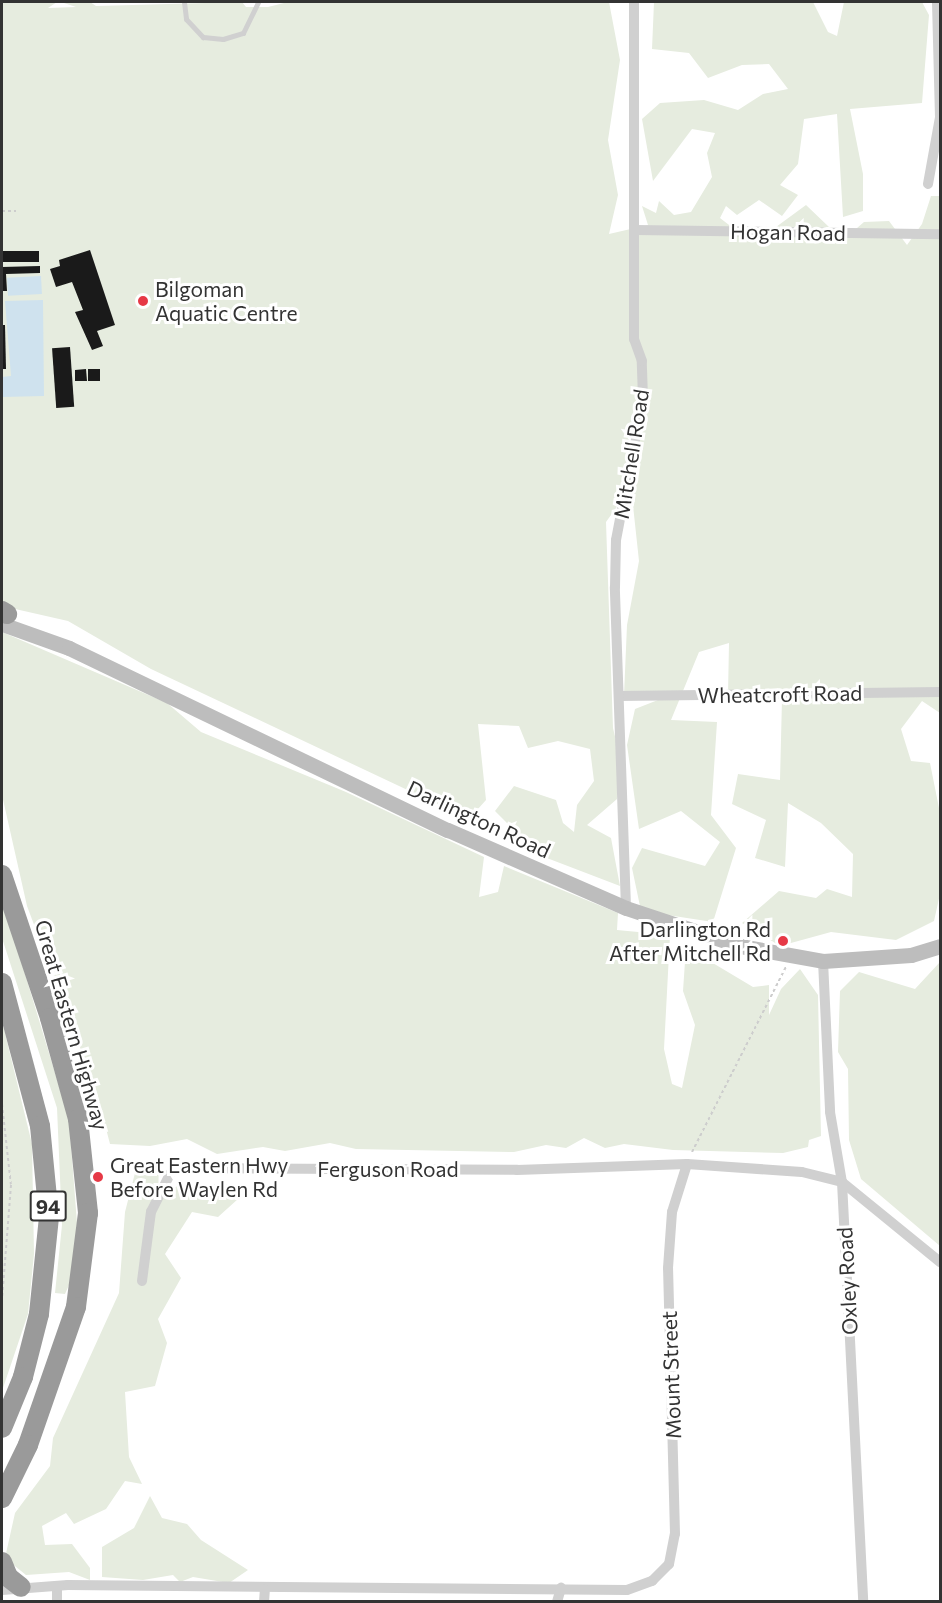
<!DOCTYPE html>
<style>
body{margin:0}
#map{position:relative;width:942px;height:1603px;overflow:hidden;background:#fff;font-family:Commissioner,sans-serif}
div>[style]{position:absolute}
.green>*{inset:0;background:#e6ecdf}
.water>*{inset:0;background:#cfe2ee;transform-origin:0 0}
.building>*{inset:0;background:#1a1a1a;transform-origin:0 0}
.path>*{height:2px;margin-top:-1px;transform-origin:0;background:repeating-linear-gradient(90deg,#cdcdcd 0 3px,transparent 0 6px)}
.lane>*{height:5px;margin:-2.5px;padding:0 2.5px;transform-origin:2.5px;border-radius:2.5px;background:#d0d0d0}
.street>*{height:10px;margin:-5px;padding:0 5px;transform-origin:5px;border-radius:5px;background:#d0d0d0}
.secondary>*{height:15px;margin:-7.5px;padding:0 7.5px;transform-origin:7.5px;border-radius:7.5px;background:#bdbdbd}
.highway>*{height:20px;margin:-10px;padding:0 10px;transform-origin:10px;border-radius:10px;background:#9a9a9a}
.dots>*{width:16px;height:16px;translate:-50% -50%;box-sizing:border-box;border:3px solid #fff;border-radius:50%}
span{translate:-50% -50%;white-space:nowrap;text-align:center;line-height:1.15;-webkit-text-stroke:6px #fff;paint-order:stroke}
.shield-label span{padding:2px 4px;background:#fff;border:2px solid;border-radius:4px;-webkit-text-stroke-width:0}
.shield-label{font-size:20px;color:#333;font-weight:700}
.street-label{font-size:21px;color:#333}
.poi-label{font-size:21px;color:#333}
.left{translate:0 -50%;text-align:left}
.right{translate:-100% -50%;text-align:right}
.frame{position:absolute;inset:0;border:3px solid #333;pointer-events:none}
</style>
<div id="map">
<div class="green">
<i style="clip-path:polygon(2px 2px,57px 2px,48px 8px,76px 7px,61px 2px,90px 2px,96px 6px,242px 2px,246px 7px,268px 7px,288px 2px,609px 2px,620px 60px,608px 140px,618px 195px,609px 234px,648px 225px,642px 206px,656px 213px,659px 201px,674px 215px,691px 212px,712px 177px,707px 153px,715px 133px,692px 129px,653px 181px,642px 119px,660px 103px,704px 100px,738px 110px,763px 94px,788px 89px,769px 64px,742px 65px,708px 78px,689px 53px,652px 49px,654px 2px,813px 2px,828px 32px,837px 36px,844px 2px,922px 2px,929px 15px,922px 103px,850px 109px,863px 174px,863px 211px,843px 217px,837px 114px,804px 119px,798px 164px,780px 185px,798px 195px,782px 216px,759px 200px,737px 215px,726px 206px,720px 218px,742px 235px,776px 227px,806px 205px,829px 227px,850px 234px,864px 222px,889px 221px,907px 245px,922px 224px,931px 196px,940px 196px,940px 713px,922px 701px,901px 729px,911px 761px,930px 763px,940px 813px,940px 894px,934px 921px,896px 940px,831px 932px,780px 946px,742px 923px,779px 891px,816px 898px,827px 889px,852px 897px,853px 854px,821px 823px,788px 803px,785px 867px,755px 858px,766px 820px,732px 804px,738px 774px,780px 780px,782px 699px,728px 694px,729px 643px,699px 652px,671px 720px,717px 722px,711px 815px,736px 848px,713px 922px,641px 911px,632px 868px,642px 848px,705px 866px,720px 842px,681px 811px,639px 829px,627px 745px,635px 709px,658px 700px,624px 695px,627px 625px,639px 561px,631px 487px,606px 522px,613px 728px,619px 754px,617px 799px,587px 825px,611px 838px,620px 886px,539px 855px,495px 811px,514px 786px,556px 800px,563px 823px,574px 832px,577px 805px,594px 781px,590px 749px,558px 741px,528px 748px,519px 726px,478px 724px,486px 800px,469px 819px,151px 669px,68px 621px,2px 606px)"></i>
<i style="clip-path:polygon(2px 632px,167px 703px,201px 732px,346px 792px,484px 857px,479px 897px,498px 892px,504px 866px,618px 913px,617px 930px,670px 935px,664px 1049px,672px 1084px,682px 1088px,695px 1025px,683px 991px,686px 947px,753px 987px,769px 985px,769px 1015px,781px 989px,800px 969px,818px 995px,821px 1136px,809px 1140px,808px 1147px,783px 1153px,673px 1150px,624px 1144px,605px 1148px,584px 1138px,566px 1148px,546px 1145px,514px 1152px,356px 1149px,330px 1143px,285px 1151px,263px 1147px,217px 1154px,187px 1139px,150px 1146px,110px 1144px,96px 1090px,27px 906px,2px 795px)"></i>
<i style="clip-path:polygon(2px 898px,69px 1119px,77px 1223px,73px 1276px,65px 1294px,55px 1293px,62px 1225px,57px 1108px,2px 938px)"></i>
<i style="clip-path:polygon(940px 962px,940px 1246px,861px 1179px,849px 1140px,848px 1069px,838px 1052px,840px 991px,859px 972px,915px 989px)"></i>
<i style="clip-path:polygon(2px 1021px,32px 1144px,34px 1254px,28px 1314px,2px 1391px)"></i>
<i style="clip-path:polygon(159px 1158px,158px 1203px,177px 1186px,226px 1184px,238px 1199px,218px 1217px,192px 1212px,165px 1254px,181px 1278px,158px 1319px,167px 1343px,155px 1386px,125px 1392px,129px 1457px,142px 1484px,125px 1481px,106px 1509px,74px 1524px,66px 1513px,42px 1526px,45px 1545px,72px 1544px,90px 1568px,90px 1580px,69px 1572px,26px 1575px,5px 1558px,15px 1513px,50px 1466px,53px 1438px,119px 1293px,125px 1212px,135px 1173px)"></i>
<i style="clip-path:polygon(150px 1496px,162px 1518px,187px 1524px,201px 1540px,248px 1570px,229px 1583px,193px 1577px,180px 1582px,173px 1575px,143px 1580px,102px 1577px,102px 1547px,134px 1528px)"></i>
</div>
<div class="water">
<i style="left:41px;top:276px;width:18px;height:34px;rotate:87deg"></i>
<i style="clip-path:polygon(43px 300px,44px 396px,2px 397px,2px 377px,11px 376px,5px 301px)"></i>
</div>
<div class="building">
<i style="clip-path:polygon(90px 250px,115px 325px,97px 331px,103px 346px,92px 350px,75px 312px,83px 310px,72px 282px,56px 287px,50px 269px,60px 266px,59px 260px)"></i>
<i style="left:39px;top:251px;width:11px;height:37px;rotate:90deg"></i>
<i style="clip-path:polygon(40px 266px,40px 273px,6px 274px,7px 291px,2px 291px,2px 267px)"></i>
<i style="clip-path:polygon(2px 325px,5px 325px,6px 369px,2px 369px)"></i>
<i style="left:70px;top:347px;width:60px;height:18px;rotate:86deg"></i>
<i style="clip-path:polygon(86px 369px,87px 381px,75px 381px,75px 370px)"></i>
<i style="left:88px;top:369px;width:12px;height:12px"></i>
</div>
<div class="path">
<i style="left:2px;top:211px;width:14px"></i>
<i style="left:2px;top:1104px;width:81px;rotate:83.7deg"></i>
<i style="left:11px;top:1185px;width:114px;rotate:94.5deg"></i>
<i style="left:692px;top:1152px;width:208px;rotate:-63.1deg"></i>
</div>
<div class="lane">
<i style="left:184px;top:2px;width:17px;rotate:83deg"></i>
<i style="left:186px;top:19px;width:25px;rotate:47deg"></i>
<i style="left:203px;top:37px;width:20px;rotate:6deg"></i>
<i style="left:223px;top:39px;width:21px;rotate:-17deg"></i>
<i style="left:243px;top:33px;width:34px;rotate:-64deg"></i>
</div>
<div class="street">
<i style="left:928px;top:184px;width:68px;rotate:-79.8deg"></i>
<i style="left:940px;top:117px;width:115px;rotate:-91.5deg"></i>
<i style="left:636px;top:230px;width:304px;rotate:0.8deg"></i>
<i style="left:619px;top:696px;width:321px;rotate:-0.7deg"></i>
<i style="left:626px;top:908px;width:321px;rotate:-92deg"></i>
<i style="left:615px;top:587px;width:47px;rotate:-88.8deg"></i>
<i style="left:616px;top:540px;width:145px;rotate:-79.2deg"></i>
<i style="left:643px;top:398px;width:37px;rotate:-92deg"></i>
<i style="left:642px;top:361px;width:23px;rotate:-110deg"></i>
<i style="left:634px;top:339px;width:337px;rotate:-90deg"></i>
<i style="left:823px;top:961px;width:151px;rotate:87.3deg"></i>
<i style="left:830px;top:1112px;width:71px;rotate:80.3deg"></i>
<i style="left:842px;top:1182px;width:421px;rotate:87.1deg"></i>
<i style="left:142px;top:1281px;width:70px;rotate:-82.6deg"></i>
<i style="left:151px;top:1212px;width:49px;rotate:-63.4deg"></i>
<i style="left:173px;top:1168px;width:344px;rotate:0.3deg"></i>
<i style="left:517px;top:1170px;width:170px;rotate:-2deg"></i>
<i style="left:687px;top:1164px;width:115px;rotate:4deg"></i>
<i style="left:802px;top:1172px;width:41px;rotate:14deg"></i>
<i style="left:842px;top:1182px;width:127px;rotate:39.2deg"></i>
<i style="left:57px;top:1587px;width:15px;rotate:90deg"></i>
<i style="left:2px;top:1590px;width:66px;rotate:-4.3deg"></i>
<i style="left:68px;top:1585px;width:559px;rotate:0.51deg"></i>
<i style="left:627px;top:1590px;width:27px;rotate:-20deg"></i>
<i style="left:652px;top:1581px;width:24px;rotate:-45deg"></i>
<i style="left:669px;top:1564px;width:31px;rotate:-79deg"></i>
<i style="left:675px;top:1534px;width:266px;rotate:-91.5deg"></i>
<i style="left:668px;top:1268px;width:56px;rotate:-85.9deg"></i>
<i style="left:672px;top:1212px;width:50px;rotate:-72.6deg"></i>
<i style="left:264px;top:1602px;width:13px;rotate:-86deg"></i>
<i style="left:557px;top:1602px;width:15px;rotate:-74deg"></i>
</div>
<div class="secondary">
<i style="left:2px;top:624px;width:71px;rotate:19.7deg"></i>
<i style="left:69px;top:648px;width:420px;rotate:25.7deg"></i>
<i style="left:448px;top:830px;width:194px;rotate:23.7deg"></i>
<i style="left:626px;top:908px;width:120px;rotate:18.4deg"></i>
<i style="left:740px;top:946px;width:84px;rotate:10.2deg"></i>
<i style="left:823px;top:961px;width:88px;rotate:-3.9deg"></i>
<i style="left:911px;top:955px;width:30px;rotate:-17deg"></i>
</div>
<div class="highway">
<i style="left:2px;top:611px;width:6px;rotate:31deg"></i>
<i style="left:2px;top:875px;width:151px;rotate:71.4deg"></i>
<i style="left:50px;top:1018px;width:105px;rotate:74.5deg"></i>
<i style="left:78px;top:1119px;width:95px;rotate:83.9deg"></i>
<i style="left:88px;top:1213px;width:95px;rotate:97.3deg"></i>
<i style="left:76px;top:1307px;width:146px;rotate:109.2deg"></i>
<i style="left:28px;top:1445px;width:59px;rotate:116.1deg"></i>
<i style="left:2px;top:983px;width:148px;rotate:75.1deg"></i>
<i style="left:40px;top:1126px;width:91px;rotate:84.4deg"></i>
<i style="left:49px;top:1217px;width:98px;rotate:95.9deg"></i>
<i style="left:39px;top:1314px;width:65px;rotate:104.3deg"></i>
<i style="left:23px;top:1377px;width:55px;rotate:112.4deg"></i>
<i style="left:2px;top:1562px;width:16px;rotate:68deg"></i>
<i style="left:8px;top:1577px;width:16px;rotate:38deg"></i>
</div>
<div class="dots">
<i style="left:143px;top:301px;background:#e63946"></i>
<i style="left:783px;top:941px;background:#e63946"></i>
<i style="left:98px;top:1177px;background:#e63946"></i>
</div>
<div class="shield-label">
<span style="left:48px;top:1206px">94</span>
</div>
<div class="street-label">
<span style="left:788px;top:232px;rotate:1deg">Hogan Road</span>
<span style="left:631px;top:454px;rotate:-81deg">Mitchell Road</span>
<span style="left:780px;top:694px;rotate:-1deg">Wheatcroft Road</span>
<span style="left:479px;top:819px;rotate:25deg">Darlington Road</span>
<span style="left:72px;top:1025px;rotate:74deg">Great Eastern Highway</span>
<span style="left:388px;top:1169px">Ferguson Road</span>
<span style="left:847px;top:1281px;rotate:-93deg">Oxley Road</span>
<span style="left:671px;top:1375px;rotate:-92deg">Mount Street</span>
</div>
<div class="poi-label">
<span class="left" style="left:155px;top:301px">Bilgoman<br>Aquatic Centre</span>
<span class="right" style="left:771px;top:941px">Darlington Rd<br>After Mitchell Rd</span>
<span class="left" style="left:110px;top:1177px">Great Eastern Hwy<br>Before Waylen Rd</span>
</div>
<div class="frame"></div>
</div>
